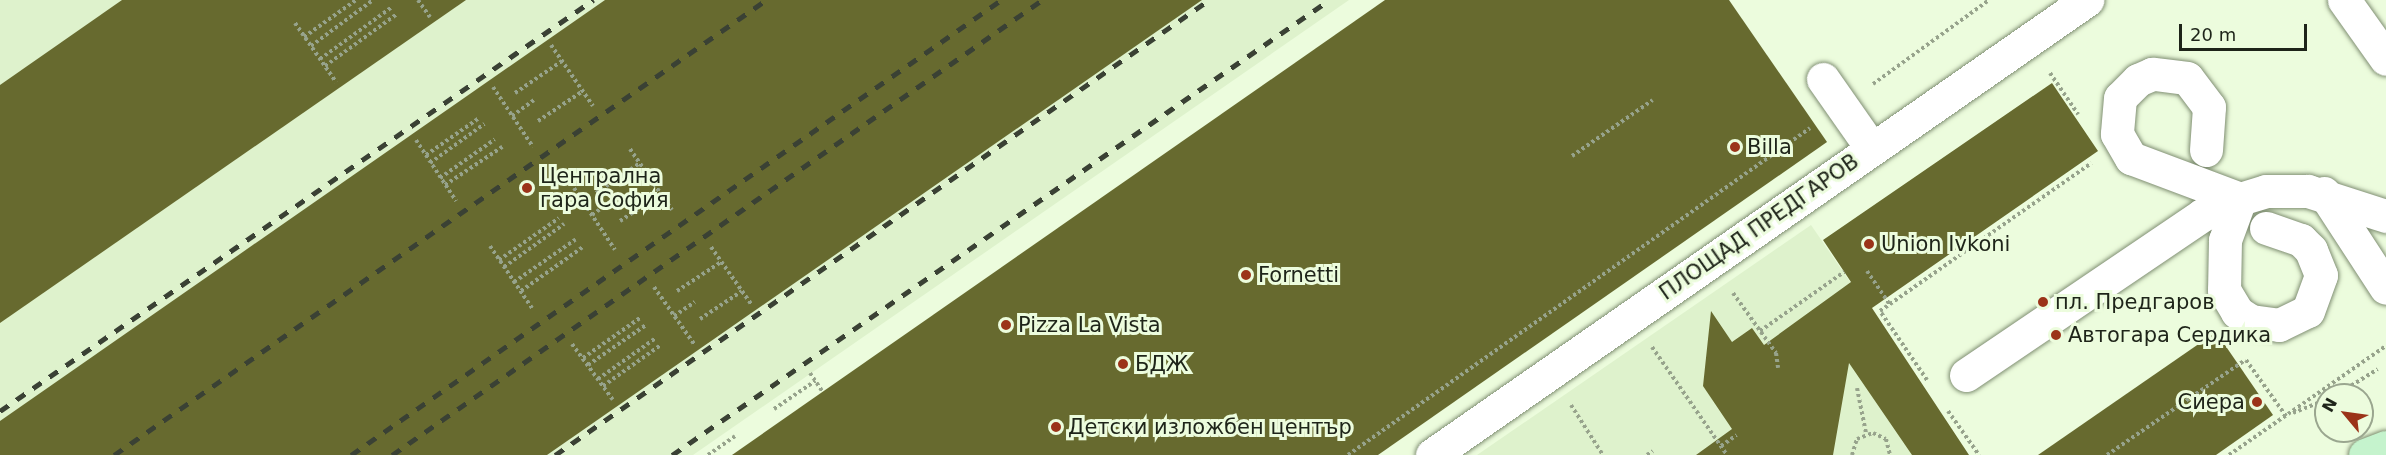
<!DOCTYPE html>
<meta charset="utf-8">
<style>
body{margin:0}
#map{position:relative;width:2386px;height:455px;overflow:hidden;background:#ecfcdd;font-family:"DejaVu Sans",sans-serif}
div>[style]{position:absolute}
.built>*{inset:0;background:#def2cc}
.building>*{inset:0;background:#676a2f}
.path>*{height:4px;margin-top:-2px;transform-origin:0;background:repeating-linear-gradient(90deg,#97a38c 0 3px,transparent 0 6px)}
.roads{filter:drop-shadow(0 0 2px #808f73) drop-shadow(0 0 2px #808f73)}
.minor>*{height:33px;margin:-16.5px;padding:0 16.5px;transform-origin:16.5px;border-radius:16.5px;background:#fff}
.major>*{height:33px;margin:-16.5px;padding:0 16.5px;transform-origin:16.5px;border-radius:16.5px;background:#c5f3cd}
.rail>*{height:4.5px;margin-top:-2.25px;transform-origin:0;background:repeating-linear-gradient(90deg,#3a4134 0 10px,transparent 0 20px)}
.dots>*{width:16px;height:16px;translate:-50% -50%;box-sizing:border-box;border:3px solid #ecfcdd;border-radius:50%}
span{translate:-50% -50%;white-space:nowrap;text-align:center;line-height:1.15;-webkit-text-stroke:6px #ecfcdd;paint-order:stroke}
.poi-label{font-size:21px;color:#1e2419}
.left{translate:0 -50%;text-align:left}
.right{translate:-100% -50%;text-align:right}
.street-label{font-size:21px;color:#1e2419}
.north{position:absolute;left:2314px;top:383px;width:60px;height:60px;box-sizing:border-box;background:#ecfcdd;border:2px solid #9aa68f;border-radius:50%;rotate:299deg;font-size:16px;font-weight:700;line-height:24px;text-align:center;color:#1e2419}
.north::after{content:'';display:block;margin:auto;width:21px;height:27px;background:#9b3319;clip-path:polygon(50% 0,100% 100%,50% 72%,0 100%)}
.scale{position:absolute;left:2179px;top:24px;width:128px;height:27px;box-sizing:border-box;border:3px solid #1e2419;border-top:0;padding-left:8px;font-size:18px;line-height:21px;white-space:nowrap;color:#1e2419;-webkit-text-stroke:4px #ecfcdd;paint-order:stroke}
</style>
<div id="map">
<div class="built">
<i style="clip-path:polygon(0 0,1349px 0,693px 455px,0 455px)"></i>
<i style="clip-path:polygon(1811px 225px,1969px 455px,1477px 455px)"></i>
</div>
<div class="building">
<i style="clip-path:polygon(122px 0,466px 0,0 323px,0 85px)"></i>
<i style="clip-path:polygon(605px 0,1202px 0,547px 455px,0 455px,0 421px)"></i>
<i style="clip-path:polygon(1385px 0,1729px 0,1827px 142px,1378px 455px,732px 455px)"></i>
<i style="clip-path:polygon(2052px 83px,2098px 151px,1872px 308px,1969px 455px,1912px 455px,1849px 363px,1833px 455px,1696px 455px,1732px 429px,1703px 386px,1711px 311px,1732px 342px,1752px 328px,1764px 345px,1851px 282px,1823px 240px)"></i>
<i style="clip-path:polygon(2216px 332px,2273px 415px,2216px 455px,2038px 455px)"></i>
</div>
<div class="path">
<i style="left:418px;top:0;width:21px;rotate:55deg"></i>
<i style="left:295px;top:23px;width:72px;rotate:55.2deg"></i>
<i style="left:304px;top:37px;width:64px;rotate:-35.4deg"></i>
<i style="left:551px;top:45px;width:74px;rotate:55.5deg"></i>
<i style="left:311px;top:46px;width:77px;rotate:-36.6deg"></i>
<i style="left:320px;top:59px;width:89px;rotate:-35.8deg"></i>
<i style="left:325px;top:66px;width:89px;rotate:-35.8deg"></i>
<i style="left:2050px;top:73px;width:50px;rotate:55.7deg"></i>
<i style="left:1873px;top:84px;width:143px;rotate:-35.9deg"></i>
<i style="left:493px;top:87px;width:72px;rotate:56.3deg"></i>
<i style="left:515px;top:93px;width:57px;rotate:-34.2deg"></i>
<i style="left:512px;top:116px;width:27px;rotate:-36deg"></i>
<i style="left:538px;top:121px;width:54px;rotate:-33.7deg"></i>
<i style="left:416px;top:140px;width:73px;rotate:56.7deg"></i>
<i style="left:630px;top:149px;width:74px;rotate:55.5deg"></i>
<i style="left:426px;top:155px;width:65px;rotate:-34.9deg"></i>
<i style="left:1572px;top:156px;width:98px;rotate:-34.7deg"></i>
<i style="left:430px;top:163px;width:67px;rotate:-35.8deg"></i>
<i style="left:440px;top:178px;width:67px;rotate:-35.3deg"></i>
<i style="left:445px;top:185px;width:69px;rotate:-33.7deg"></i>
<i style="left:574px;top:188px;width:74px;rotate:56.5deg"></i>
<i style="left:596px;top:193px;width:53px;rotate:-34.3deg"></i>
<i style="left:592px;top:215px;width:27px;rotate:-36deg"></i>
<i style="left:620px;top:221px;width:49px;rotate:-33.4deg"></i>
<i style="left:490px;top:246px;width:75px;rotate:55.9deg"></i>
<i style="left:711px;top:247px;width:70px;rotate:54.9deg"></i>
<i style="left:499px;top:260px;width:73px;rotate:-35deg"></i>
<i style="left:504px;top:267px;width:74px;rotate:-35.6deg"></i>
<i style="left:1867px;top:271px;width:41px;rotate:55.9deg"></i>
<i style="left:514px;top:282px;width:75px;rotate:-34.7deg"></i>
<i style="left:654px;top:287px;width:70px;rotate:54.9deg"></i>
<i style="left:521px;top:291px;width:76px;rotate:-35.4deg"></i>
<i style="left:677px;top:291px;width:53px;rotate:-33.4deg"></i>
<i style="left:1733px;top:293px;width:74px;rotate:54.4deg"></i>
<i style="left:1776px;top:353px;width:15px;rotate:82deg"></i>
<i style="left:674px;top:316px;width:25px;rotate:-34deg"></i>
<i style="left:700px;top:319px;width:50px;rotate:-33.7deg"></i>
<i style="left:1760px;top:331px;width:103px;rotate:-35.1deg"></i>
<i style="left:572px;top:344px;width:69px;rotate:53.8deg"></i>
<i style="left:1652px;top:347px;width:131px;rotate:55.2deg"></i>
<i style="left:583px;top:358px;width:70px;rotate:-35.1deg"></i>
<i style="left:2246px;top:360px;width:69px;rotate:54.5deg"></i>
<i style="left:588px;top:365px;width:70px;rotate:-34.6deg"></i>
<i style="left:810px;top:373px;width:23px;rotate:56deg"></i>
<i style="left:598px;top:379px;width:71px;rotate:-35.3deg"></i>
<i style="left:1927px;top:380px;width:83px;rotate:-124.3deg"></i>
<i style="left:1880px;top:311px;width:258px;rotate:-35deg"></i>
<i style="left:603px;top:386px;width:71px;rotate:-35.3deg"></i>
<i style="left:1857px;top:388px;width:46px;rotate:78.7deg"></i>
<i style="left:2336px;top:395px;width:49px;rotate:-31.8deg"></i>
<i style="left:1571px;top:405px;width:59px;rotate:57.4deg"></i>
<i style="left:774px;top:409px;width:50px;rotate:-34.3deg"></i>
<i style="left:1948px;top:411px;width:54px;rotate:54.8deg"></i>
<i style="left:2293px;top:413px;width:35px;rotate:-22deg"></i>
<i style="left:1721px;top:446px;width:19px;rotate:-35deg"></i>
<i style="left:708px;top:455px;width:33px;rotate:-35deg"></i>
<i style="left:1348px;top:455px;width:566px;rotate:-35.29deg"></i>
<i style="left:1647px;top:455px;width:7px;rotate:-34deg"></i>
<i style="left:1852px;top:455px;width:17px;rotate:-73deg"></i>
<i style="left:1857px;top:439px;width:17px;rotate:-21deg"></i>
<i style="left:1873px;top:433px;width:14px;rotate:25deg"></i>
<i style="left:1886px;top:439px;width:16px;rotate:76deg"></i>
<i style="left:2107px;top:455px;width:168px;rotate:-34.5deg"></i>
<i style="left:2229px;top:455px;width:191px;rotate:-34.8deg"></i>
</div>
<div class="roads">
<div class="minor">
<i style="left:2344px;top:0;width:72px;rotate:54.6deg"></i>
<i style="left:1823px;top:79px;width:85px;rotate:55deg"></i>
<i style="left:2206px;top:150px;width:43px;rotate:-86deg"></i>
<i style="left:2209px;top:107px;width:36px;rotate:-127deg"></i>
<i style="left:2187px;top:78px;width:35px;rotate:-173deg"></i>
<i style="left:2152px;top:74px;width:15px;rotate:157deg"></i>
<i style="left:2138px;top:80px;width:25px;rotate:135deg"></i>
<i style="left:2120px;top:98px;width:36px;rotate:95deg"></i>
<i style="left:2117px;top:134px;width:28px;rotate:60deg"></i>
<i style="left:2131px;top:158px;width:116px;rotate:20.6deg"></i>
<i style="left:2240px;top:199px;width:44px;rotate:110.1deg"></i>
<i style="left:2225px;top:240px;width:50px;rotate:91.1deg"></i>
<i style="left:2224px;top:290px;width:26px;rotate:59deg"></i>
<i style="left:2237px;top:312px;width:17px;rotate:33deg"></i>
<i style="left:2251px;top:321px;width:28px;rotate:8deg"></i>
<i style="left:2279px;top:325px;width:32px;rotate:-26deg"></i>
<i style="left:2308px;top:311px;width:38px;rotate:-70deg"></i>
<i style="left:2321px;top:275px;width:27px;rotate:-112deg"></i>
<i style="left:2311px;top:250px;width:14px;rotate:-135deg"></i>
<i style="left:2301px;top:240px;width:37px;rotate:-161deg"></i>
<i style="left:2324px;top:193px;width:113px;rotate:56.9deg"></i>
<i style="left:1966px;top:375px;width:285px;rotate:-34.1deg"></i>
<i style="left:2202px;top:215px;width:41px;rotate:-22.8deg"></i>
<i style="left:2240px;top:199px;width:27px;rotate:-17deg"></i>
<i style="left:2266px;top:191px;width:42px"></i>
<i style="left:2308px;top:191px;width:82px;rotate:17.8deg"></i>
<i style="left:1432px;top:455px;width:798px;rotate:-34.79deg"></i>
</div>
<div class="major">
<i style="left:2365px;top:455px;width:22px;rotate:-21deg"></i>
</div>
</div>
<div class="rail">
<i style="left:0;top:411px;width:722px;rotate:-34.73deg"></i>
<i style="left:114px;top:455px;width:795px;rotate:-34.91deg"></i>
<i style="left:351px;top:455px;width:793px;rotate:-34.99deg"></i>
<i style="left:392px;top:455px;width:793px;rotate:-34.99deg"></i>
<i style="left:555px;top:455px;width:797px;rotate:-34.83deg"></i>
<i style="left:672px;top:455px;width:799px;rotate:-34.7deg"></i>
</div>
<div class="dots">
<i style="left:1735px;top:147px;background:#9b3319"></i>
<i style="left:527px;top:188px;background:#9b3319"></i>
<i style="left:1869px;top:244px;background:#9b3319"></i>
<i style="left:1246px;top:275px;background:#9b3319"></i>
<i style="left:2043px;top:302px;background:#9b3319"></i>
<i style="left:1006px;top:325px;background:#9b3319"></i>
<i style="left:2056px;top:335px;background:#9b3319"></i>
<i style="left:1123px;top:364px;background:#9b3319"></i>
<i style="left:2257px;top:402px;background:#9b3319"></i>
<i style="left:1056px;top:427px;background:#9b3319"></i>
</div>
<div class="poi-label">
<span class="left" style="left:1747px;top:147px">Billa</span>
<span class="left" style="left:540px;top:188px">Централна<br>гара София</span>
<span class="left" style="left:1881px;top:244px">Union Ivkoni</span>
<span class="left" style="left:1258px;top:275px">Fornetti</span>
<span class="left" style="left:2055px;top:302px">пл. Предгаров</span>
<span class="left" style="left:1018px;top:325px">Pizza La Vista</span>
<span class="left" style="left:2068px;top:335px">Автогара Сердика</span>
<span class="left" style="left:1135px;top:364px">БДЖ</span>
<span class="right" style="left:2245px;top:402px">Сиера</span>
<span class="left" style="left:1068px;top:427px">Детски изложбен център</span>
</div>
<div class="street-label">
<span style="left:1759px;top:227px;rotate:-35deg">ПЛОЩАД ПРЕДГАРОВ</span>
</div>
<div class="north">N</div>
<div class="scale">20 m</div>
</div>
